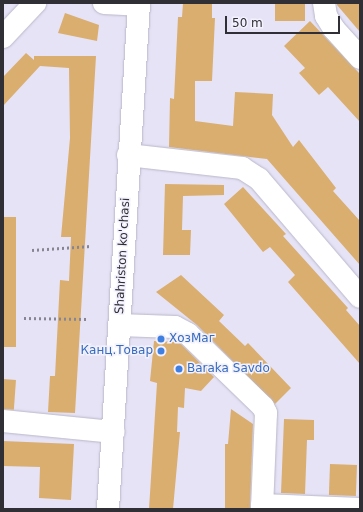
<!DOCTYPE html>
<meta charset="utf-8">
<style>
body{margin:0}
#map{position:relative;width:363px;height:512px;overflow:hidden;background:#e6e3f6;font-family:"DejaVu Sans",sans-serif}
div>[style]{position:absolute}
.building>*{inset:0;background:#daae6f;transform-origin:0 0}
.path>*{height:2.5px;margin-top:-1.25px;transform-origin:0;background:repeating-linear-gradient(90deg,#878592 0 2px,transparent 0 5px)}
.roads{filter:drop-shadow(0 0 1px #bab7c9) drop-shadow(0 0 1px #bab7c9)}
.minor>*{height:22px;margin:-11px;padding:0 11px;transform-origin:11px;border-radius:11px;background:#fff}
.major>*{height:22px;margin:-11px;padding:0 11px;transform-origin:11px;border-radius:11px;background:#fff}
.dots>*{width:11px;height:11px;translate:-50% -50%;box-sizing:border-box;border:2px solid #f3f1fd;border-radius:50%}
span{translate:-50% -50%;white-space:nowrap;text-align:center;line-height:1.15;-webkit-text-stroke:3px #f3f1fd;paint-order:stroke}
.street-label{font-size:12px;color:#302f36}
.shop-label{font-size:12px;color:#366cbe}
.left{translate:0 -50%;text-align:left}
.right{translate:-100% -50%;text-align:right}
.frame{position:absolute;inset:0;border:4px solid #302f36;pointer-events:none}
.scale{position:absolute;left:225px;top:16px;width:115px;height:18px;box-sizing:border-box;border:2px solid #302f36;border-top:0;padding-left:5px;font-size:12px;line-height:14px;white-space:nowrap;color:#302f36;-webkit-text-stroke:3px #f3f1fd;paint-order:stroke}
</style>
<div id="map">
<div class="building">
<i style="clip-path:polygon(183px 3px,212px 3px,212px 18px,215px 18px,212px 81px,195px 81px,195px 121px,233px 126px,235px 92px,273px 94px,272px 115px,293px 147px,299px 140px,336px 188px,333px 191px,360px 221px,360px 265px,267px 159px,169px 147px,170px 98px,174px 99px,178px 17px,182px 17px)"></i>
<i style="left:275px;top:3px;width:30px;height:18px"></i>
<i style="clip-path:polygon(337px 3px,360px 3px,360px 32px,337px 5px)"></i>
<i style="clip-path:polygon(65px 13px,99px 25px,97px 41px,58px 33px)"></i>
<i style="clip-path:polygon(310px 21px,360px 74px,360px 122px,328px 87px,319px 95px,299px 73px,305px 68px,284px 46px)"></i>
<i style="clip-path:polygon(26px 53px,34px 60px,34px 56px,96px 56px,75px 413px,48px 412px,50px 376px,55px 376px,60px 280px,69px 281px,71px 237px,61px 237px,70px 138px,69px 68px,40px 66px,3px 106px,3px 77px)"></i>
<i style="clip-path:polygon(165px 184px,224px 185px,224px 195px,183px 196px,182px 230px,191px 230px,190px 255px,163px 255px)"></i>
<i style="clip-path:polygon(243px 187px,286px 234px,283px 236px,348px 308px,346px 310px,360px 326px,360px 364px,288px 282px,295px 275px,270px 247px,263px 252px,224px 204px)"></i>
<i style="left:3px;top:217px;width:13px;height:130px"></i>
<i style="clip-path:polygon(181px 275px,224px 315px,219px 321px,245px 346px,248px 343px,291px 388px,275px 404px,197px 325px,156px 292px)"></i>
<i style="clip-path:polygon(154px 341px,176px 342px,181px 344px,214px 377px,201px 391px,185px 388px,184px 408px,178px 407px,177px 432px,180px 432px,173px 509px,149px 509px,157px 383px,150px 381px)"></i>
<i style="left:3px;top:379px;width:13px;height:30px;rotate:4deg"></i>
<i style="clip-path:polygon(231px 409px,253px 424px,250px 509px,225px 508px,225px 444px,228px 444px)"></i>
<i style="clip-path:polygon(284px 419px,314px 420px,314px 440px,307px 440px,305px 494px,281px 493px)"></i>
<i style="clip-path:polygon(3px 441px,74px 444px,71px 500px,39px 498px,40px 467px,3px 466px)"></i>
<i style="left:330px;top:464px;width:27px;height:31px;rotate:2deg"></i>
</div>
<div class="path">
<i style="left:32px;top:250px;width:59px;rotate:-3.9deg"></i>
<i style="left:24px;top:318px;width:63px;rotate:0.9deg"></i>
</div>
<div class="roads">
<div class="minor">
<i style="left:104px;top:3px;width:35px;rotate:3deg"></i>
<i style="left:324px;top:3px;width:13px;rotate:81deg"></i>
<i style="left:326px;top:16px;width:15px;rotate:58deg"></i>
<i style="left:334px;top:29px;width:39px;rotate:48deg"></i>
<i style="left:3px;top:37px;width:47px;rotate:-46.7deg"></i>
<i style="left:128px;top:155px;width:115px;rotate:6.5deg"></i>
<i style="left:242px;top:168px;width:20px;rotate:33deg"></i>
<i style="left:259px;top:179px;width:155px;rotate:49.4deg"></i>
<i style="left:119px;top:325px;width:56px;rotate:2deg"></i>
<i style="left:175px;top:327px;width:15px;rotate:28deg"></i>
<i style="left:188px;top:334px;width:105px;rotate:44.2deg"></i>
<i style="left:263px;top:407px;width:7px;rotate:63deg"></i>
<i style="left:266px;top:413px;width:96px;rotate:92.4deg"></i>
<i style="left:3px;top:421px;width:111px;rotate:5.7deg"></i>
<i style="left:262px;top:505px;width:98px;rotate:2.3deg"></i>
</div>
<div class="major">
<i style="left:108px;top:509px;width:507px;rotate:-86.49deg"></i>
</div>
</div>
<div class="dots">
<i style="left:161px;top:339px;background:#3f7fe0"></i>
<i style="left:161px;top:351px;background:#3f7fe0"></i>
<i style="left:179px;top:369px;background:#3f7fe0"></i>
</div>
<div class="street-label">
<span style="left:123px;top:256px;rotate:-87deg">Shahriston ko'chasi</span>
</div>
<div class="shop-label">
<span class="left" style="left:169px;top:339px">ХозМаг</span>
<span class="right" style="left:153px;top:351px">Канц.Товар</span>
<span class="left" style="left:187px;top:369px">Baraka Savdo</span>
</div>
<div class="frame"></div>
<div class="scale">50 m</div>
</div>
